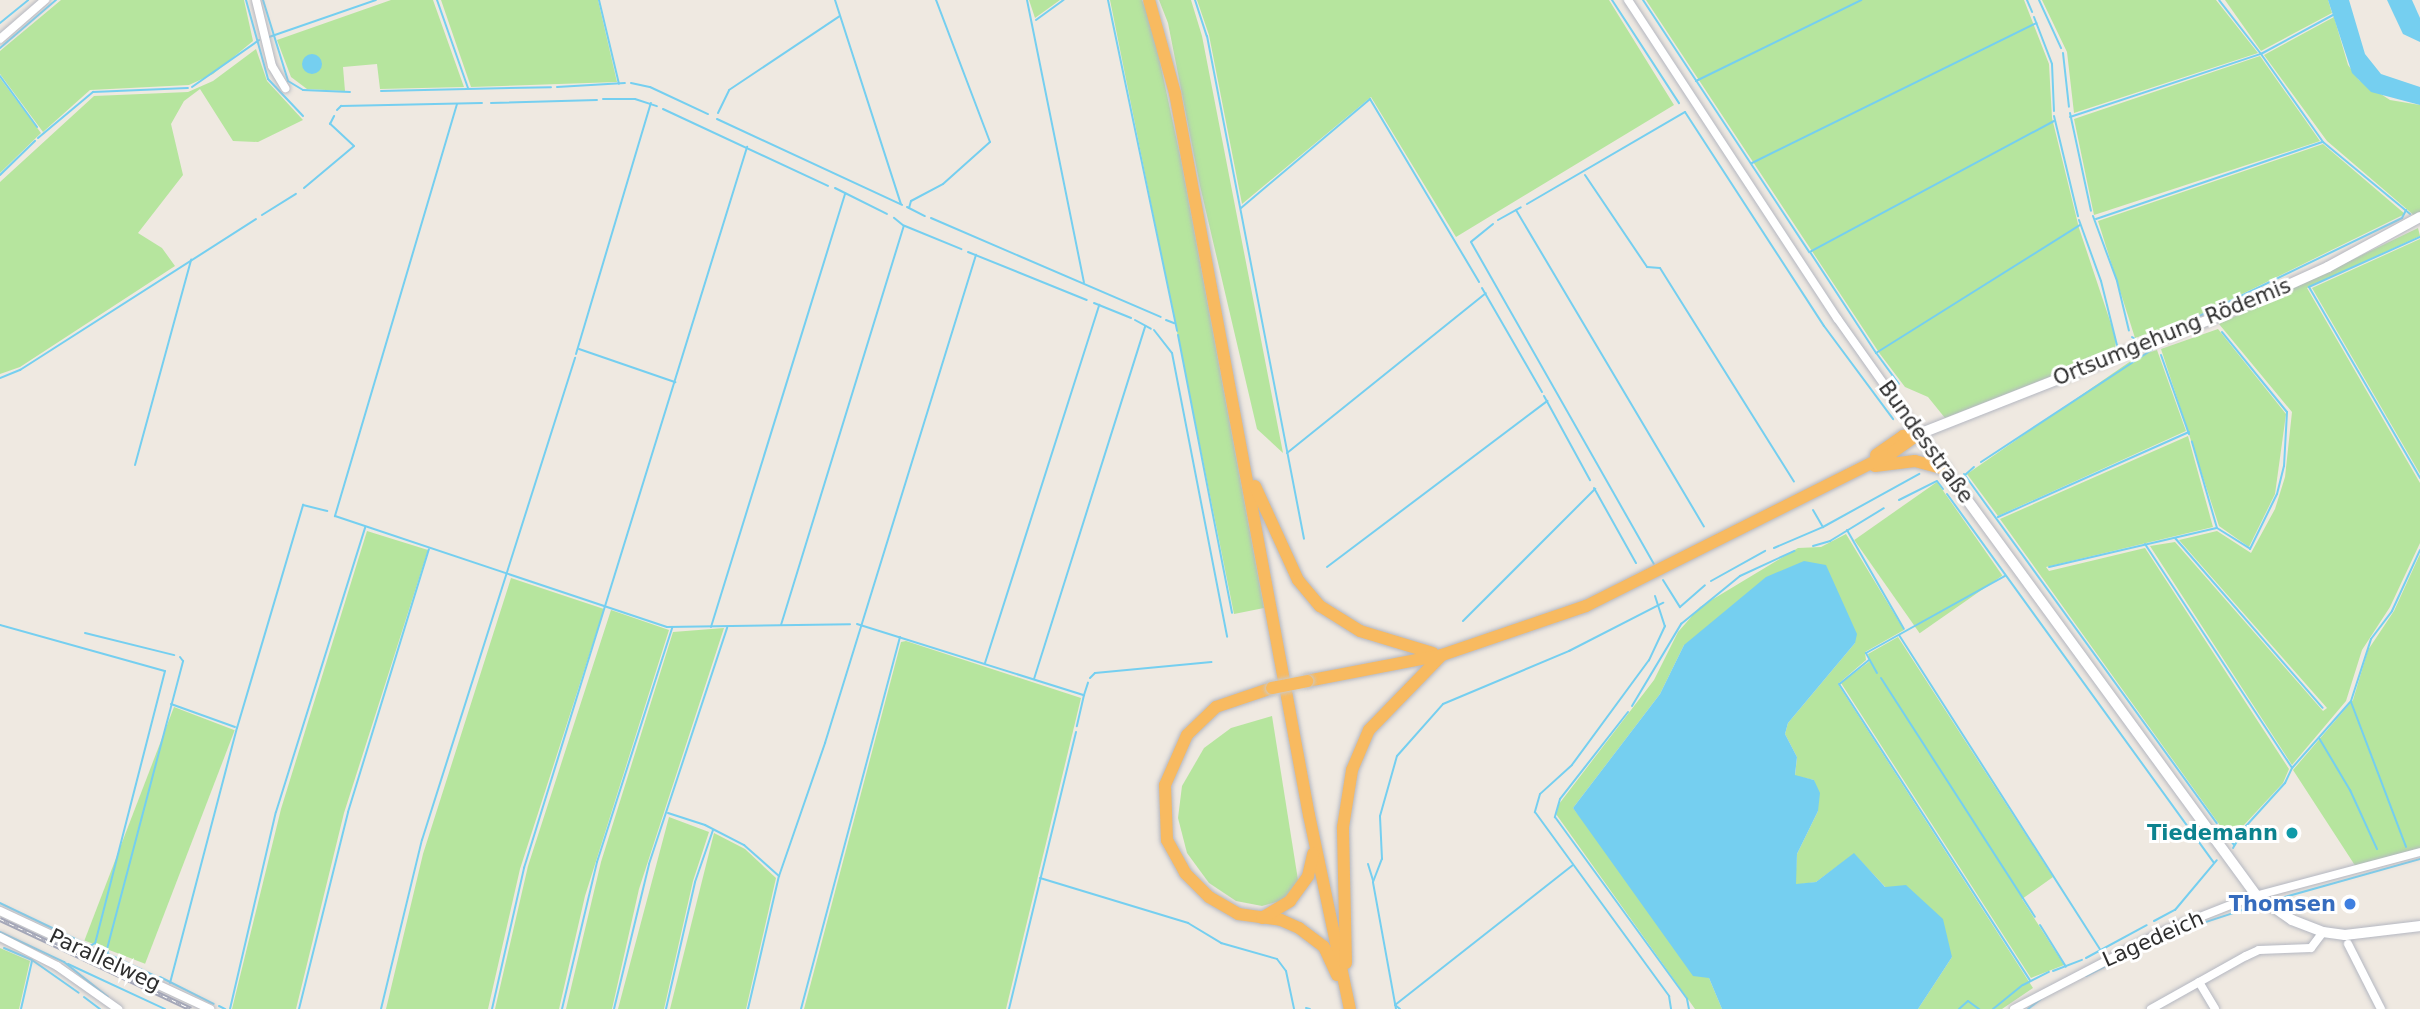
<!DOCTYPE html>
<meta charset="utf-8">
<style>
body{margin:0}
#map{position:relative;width:2420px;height:1009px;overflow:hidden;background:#efe9e1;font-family:"DejaVu Sans",sans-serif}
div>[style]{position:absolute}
.green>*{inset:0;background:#b6e59e;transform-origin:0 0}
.water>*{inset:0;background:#75cff0}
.round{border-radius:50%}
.stream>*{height:2px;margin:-1px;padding:0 1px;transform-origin:1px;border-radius:1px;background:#75cff0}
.roads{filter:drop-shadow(0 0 2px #b4b7c1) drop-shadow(0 0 2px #b4b7c1)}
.minor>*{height:8px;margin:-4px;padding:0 4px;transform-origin:4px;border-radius:4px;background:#fff}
.tertiary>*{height:10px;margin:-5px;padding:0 5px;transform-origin:5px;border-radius:5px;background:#fff}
.secondary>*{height:10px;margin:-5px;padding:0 5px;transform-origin:5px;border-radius:5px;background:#fff}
.trunk>*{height:12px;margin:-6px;padding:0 6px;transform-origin:6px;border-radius:6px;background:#f8ba60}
.rail>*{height:4.5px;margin-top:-2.25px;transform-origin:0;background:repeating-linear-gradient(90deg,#fff 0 5px,#a3a6b8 0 10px);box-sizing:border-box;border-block:2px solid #a3a6b8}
.bridges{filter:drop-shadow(0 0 2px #c9c9c9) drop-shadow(0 0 2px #c9c9c9)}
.trunk-bridge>*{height:12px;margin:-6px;padding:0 6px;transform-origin:6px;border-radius:6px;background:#f8ba60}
.dots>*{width:19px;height:19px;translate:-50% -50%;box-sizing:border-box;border:4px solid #fff;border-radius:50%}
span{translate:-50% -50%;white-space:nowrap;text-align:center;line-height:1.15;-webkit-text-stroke:6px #fff;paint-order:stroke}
.street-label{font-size:21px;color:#2e2e2e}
.culture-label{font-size:21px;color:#0d838f;font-weight:700}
.right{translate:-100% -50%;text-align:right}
.shop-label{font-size:21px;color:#366cbe;font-weight:700}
</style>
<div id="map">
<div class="green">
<i style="clip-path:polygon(61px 0,244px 0,253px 41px,213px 74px,189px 85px,90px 90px,43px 132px,0 74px,0 51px)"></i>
<i style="clip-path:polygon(391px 0,433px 0,464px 87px,380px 89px,377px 64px,343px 67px,345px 91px,307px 89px,291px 77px,277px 40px)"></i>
<i style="clip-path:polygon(441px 0,598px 0,617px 82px,471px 87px)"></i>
<i style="clip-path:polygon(1029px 0,1060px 0,1035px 18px)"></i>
<i style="clip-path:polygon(1110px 0,1142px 0,1152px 25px,1181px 160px,1264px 608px,1234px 614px)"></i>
<i style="clip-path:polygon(1159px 0,1191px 0,1202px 36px,1283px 453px,1257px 429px,1200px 186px,1168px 23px)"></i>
<i style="clip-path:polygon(1197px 0,1609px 0,1674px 105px,1456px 237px,1371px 97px,1242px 204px,1209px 35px)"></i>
<i style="clip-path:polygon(1646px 0,2024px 0,2049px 64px,2052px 118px,2079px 228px,2116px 339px,2115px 351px,1945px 418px,1928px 397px,1905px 387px,1880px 354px)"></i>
<i style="clip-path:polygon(2042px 0,2216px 0,2258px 53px,2074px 113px,2067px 52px)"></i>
<i style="clip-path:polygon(2225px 0,2328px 0,2332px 13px,2261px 51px)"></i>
<i style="clip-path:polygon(2334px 17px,2348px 65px,2359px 80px,2390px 100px,2420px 105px,2420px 214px,2416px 217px,2327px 141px,2264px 55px)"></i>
<i style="clip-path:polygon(256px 49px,267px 81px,303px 120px,258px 142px,233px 141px,200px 89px,184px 101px,171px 124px,183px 175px,138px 233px,162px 248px,175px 266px,20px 367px,0 374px,0 182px,94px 96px,188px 92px,213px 81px)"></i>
<i style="clip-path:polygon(2260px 56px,2320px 141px,2094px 215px,2074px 119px)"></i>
<i style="clip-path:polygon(0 78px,41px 133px,0 173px)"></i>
<i style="clip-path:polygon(2323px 144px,2405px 214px,2187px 321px,2135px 338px,2098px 221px)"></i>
<i style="clip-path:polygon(2418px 228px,2420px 236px,2307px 288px,2420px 483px,2420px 543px,2390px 607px,2362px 650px,2346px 701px,2292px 765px,2150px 546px,2175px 542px,2323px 711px,2327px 708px,2179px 540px,2217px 531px,2251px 553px,2275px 509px,2285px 477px,2292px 412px,2219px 324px)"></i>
<i style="clip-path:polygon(2420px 239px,2420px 474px,2312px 288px)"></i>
<i style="clip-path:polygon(2218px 329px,2286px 414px,2275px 494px,2249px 547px,2219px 526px,2161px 349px)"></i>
<i style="clip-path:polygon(2157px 350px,2186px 431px,1998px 516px,1967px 474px,2138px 356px)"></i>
<i style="clip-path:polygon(2188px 436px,2213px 527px,2046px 567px,2049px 571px,2145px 548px,2289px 769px,2283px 783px,2244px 825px,2234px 845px,2000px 519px)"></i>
<i style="left:1937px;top:482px;width:114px;height:101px;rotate:55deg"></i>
<i style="clip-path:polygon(367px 531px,428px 550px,344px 813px,296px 1009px,232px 1009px,281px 809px)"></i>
<i style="clip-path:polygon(1846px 534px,1904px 630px,1865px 652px,1866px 660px,1838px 684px,2033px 988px,2002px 1009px,1918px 1009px,1952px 957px,1854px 854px,1816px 882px,1795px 885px,1797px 854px,1818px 811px,1814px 780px,1795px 776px,1797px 757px,1785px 734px,1788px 723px,1855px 643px,1684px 645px,1660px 694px,1573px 808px,1709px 978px,1722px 1009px,1695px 1009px,1556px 814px,1559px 804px,1654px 680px,1678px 632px,1700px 607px,1798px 548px,1821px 547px)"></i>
<i style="clip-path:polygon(2420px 554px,2420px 850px,2356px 867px,2293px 770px,2353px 700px,2368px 650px,2394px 611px)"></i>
<i style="clip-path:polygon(511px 578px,604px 609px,520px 869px,488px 1009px,386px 1009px,423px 854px)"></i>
<i style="clip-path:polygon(611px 610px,669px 630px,585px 896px,559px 1009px,495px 1009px,528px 866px)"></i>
<i style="clip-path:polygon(724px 628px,639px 889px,612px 1009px,566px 1009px,601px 862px,673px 632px)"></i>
<i style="clip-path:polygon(1898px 637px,2053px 877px,2022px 899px,2064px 965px,2031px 978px,1841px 683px,1870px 661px,1868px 654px)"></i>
<i style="clip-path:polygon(906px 641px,1081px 698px,1006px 1009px,804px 1009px,901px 642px)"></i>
<i style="left:174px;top:707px;width:65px;height:250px;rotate:21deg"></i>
<i style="clip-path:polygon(1272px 716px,1298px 880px,1284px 900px,1262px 906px,1236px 901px,1209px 883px,1187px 853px,1178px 818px,1182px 786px,1204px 748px,1231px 728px)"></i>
<i style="clip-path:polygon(669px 817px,709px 832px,693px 881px,664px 1009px,618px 1009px)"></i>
<i style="clip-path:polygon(714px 833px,745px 849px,776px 878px,746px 1009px,670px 1009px)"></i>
<i style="clip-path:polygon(0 948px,30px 961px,19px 1009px,0 1009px)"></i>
</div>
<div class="water">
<i style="clip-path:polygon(2328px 0,2349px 0,2365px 54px,2381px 74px,2420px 87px,2420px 105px,2371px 92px,2352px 73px)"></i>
<i style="clip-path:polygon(2387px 0,2412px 0,2420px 18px,2420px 42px,2403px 34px)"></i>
<i class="round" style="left:302px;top:54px;width:20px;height:20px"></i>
<i style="clip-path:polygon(1804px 561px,1826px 565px,1857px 634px,1855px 643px,1788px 723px,1785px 734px,1797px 757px,1795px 775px,1814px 780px,1820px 793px,1818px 811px,1797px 854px,1796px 884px,1816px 882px,1854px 853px,1885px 887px,1906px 885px,1943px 919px,1952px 957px,1918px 1009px,1722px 1009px,1709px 978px,1693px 976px,1573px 808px,1660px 694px,1684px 645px,1766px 577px)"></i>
</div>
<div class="stream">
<i style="left:246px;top:0;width:82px;rotate:74.4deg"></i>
<i style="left:268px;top:79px;width:51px;rotate:46.6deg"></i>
<i style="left:263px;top:0;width:85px;rotate:72.8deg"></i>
<i style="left:288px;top:81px;width:17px;rotate:31deg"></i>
<i style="left:303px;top:90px;width:47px;rotate:2.4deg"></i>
<i style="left:437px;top:0;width:93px;rotate:70.6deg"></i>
<i style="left:599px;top:0;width:86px;rotate:76.6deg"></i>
<i style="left:835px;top:0;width:214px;rotate:72.1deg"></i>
<i style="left:1027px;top:0;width:288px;rotate:78.6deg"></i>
<i style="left:1108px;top:0;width:338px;rotate:78.2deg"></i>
<i style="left:1195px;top:0;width:38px;rotate:72deg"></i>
<i style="left:1207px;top:36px;width:512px;rotate:79.08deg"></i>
<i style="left:1612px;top:0;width:123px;rotate:57deg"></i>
<i style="left:1643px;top:0;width:302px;rotate:56.6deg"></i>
<i style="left:2027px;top:0;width:13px;rotate:67deg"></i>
<i style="left:2039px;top:0;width:53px;rotate:65.4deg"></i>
<i style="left:2333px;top:15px;width:82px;rotate:151.6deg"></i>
<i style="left:2261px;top:54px;width:108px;rotate:54.8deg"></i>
<i style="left:2323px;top:142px;width:113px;rotate:39.6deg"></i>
<i style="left:2034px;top:17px;width:50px;rotate:69deg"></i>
<i style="left:2052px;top:64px;width:47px;rotate:87.6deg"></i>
<i style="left:1036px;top:20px;width:34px;rotate:-36deg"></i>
<i style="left:0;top:23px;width:36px;rotate:-39deg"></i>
<i style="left:269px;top:37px;width:113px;rotate:-19.1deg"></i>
<i style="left:0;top:48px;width:74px;rotate:-40.6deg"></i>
<i style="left:2063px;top:53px;width:54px;rotate:83.7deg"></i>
<i style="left:0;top:76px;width:63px;rotate:54deg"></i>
<i style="left:1696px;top:81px;width:184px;rotate:-26.1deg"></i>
<i style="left:631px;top:83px;width:19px;rotate:12deg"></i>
<i style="left:650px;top:87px;width:64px;rotate:25deg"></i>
<i style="left:192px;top:87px;width:82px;rotate:-35deg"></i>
<i style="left:557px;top:87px;width:68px;rotate:-3.4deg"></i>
<i style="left:381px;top:91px;width:170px;rotate:-1.3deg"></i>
<i style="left:603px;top:99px;width:32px"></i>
<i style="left:635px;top:99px;width:23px;rotate:18deg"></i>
<i style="left:491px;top:103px;width:106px;rotate:-1.6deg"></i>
<i style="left:457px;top:104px;width:430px;rotate:106.5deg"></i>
<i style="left:335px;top:516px;width:350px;rotate:18.5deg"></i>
<i style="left:667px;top:627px;width:183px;rotate:-0.9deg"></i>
<i style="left:663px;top:109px;width:182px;rotate:25deg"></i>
<i style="left:337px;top:110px;width:6px;rotate:-45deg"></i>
<i style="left:341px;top:106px;width:141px;rotate:-1.2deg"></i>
<i style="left:718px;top:113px;width:25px;rotate:-64deg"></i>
<i style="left:729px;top:90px;width:133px;rotate:-33.7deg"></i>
<i style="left:2070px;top:113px;width:100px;rotate:77.9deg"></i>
<i style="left:2054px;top:116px;width:103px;rotate:76.5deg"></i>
<i style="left:2070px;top:117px;width:201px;rotate:-18.3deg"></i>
<i style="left:2261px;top:54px;width:68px;rotate:-127.9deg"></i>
<i style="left:717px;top:119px;width:204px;rotate:24.9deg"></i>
<i style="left:2054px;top:121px;width:277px;rotate:151.8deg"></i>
<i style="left:1810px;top:252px;width:121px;rotate:56.8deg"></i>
<i style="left:1876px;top:353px;width:241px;rotate:-32.1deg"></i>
<i style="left:38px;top:138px;width:72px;rotate:-39.9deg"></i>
<i style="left:93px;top:92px;width:95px;rotate:-2.4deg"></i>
<i style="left:1752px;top:163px;width:317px;rotate:-26.2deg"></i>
<i style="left:0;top:175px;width:49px;rotate:-44.2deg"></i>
<i style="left:1585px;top:175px;width:111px;rotate:56deg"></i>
<i style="left:1647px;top:267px;width:13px;rotate:4deg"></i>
<i style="left:1660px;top:268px;width:252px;rotate:57.9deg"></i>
<i style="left:304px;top:188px;width:65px;rotate:-40deg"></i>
<i style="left:354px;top:146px;width:33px;rotate:-137deg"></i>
<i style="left:330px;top:124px;width:9px;rotate:-63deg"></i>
<i style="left:835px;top:188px;width:58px;rotate:26.6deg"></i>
<i style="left:1527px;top:204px;width:183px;rotate:-30.2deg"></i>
<i style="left:1685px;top:112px;width:255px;rotate:57deg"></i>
<i style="left:1824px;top:326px;width:116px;rotate:53.4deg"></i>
<i style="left:907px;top:207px;width:20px;rotate:27deg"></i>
<i style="left:909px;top:208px;width:7px;rotate:-74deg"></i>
<i style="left:911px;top:201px;width:36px;rotate:-28deg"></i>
<i style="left:943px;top:184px;width:63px;rotate:-41.8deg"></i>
<i style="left:990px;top:142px;width:152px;rotate:-110.8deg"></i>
<i style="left:1241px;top:208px;width:169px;rotate:-40.2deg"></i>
<i style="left:1370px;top:99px;width:213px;rotate:59.2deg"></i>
<i style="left:1516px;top:210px;width:368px;rotate:59.3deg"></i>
<i style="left:262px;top:215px;width:40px;rotate:-32deg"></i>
<i style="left:2093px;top:216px;width:69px;rotate:69.7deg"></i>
<i style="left:2117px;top:281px;width:51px;rotate:76.5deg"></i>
<i style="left:931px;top:218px;width:250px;rotate:23.3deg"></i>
<i style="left:2096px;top:219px;width:239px;rotate:-18.8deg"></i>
<i style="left:1498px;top:220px;width:26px;rotate:-29deg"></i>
<i style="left:2079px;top:220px;width:65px;rotate:70.2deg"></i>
<i style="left:2101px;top:281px;width:70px;rotate:76deg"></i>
<i style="left:1493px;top:224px;width:28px;rotate:141deg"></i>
<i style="left:1471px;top:242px;width:370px;rotate:60.4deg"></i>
<i style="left:905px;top:226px;width:61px;rotate:22.3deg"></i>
<i style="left:2420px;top:237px;width:122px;rotate:155.8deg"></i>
<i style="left:2309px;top:287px;width:221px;rotate:59.8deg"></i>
<i style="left:968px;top:252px;width:128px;rotate:22deg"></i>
<i style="left:1482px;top:288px;width:120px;rotate:60deg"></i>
<i style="left:1094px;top:303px;width:40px;rotate:22deg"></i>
<i style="left:1135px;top:320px;width:18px;rotate:29deg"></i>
<i style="left:1166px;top:320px;width:9px;rotate:21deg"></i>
<i style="left:1154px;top:330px;width:29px;rotate:52deg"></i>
<i style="left:1172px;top:353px;width:289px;rotate:79deg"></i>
<i style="left:1178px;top:335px;width:283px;rotate:79deg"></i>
<i style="left:2132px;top:337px;width:7px;rotate:34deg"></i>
<i style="left:2138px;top:341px;width:53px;rotate:-21.2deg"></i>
<i style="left:2187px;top:322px;width:239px;rotate:-25.8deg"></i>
<i style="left:2402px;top:218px;width:9px;rotate:-63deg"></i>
<i style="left:579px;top:349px;width:102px;rotate:19deg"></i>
<i style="left:576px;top:354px;width:262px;rotate:-73.4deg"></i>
<i style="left:1877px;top:354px;width:37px;rotate:54deg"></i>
<i style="left:2161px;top:355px;width:84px;rotate:70.5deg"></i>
<i style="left:0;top:378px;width:22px;rotate:-22deg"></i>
<i style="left:20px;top:370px;width:280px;rotate:-32.6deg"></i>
<i style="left:1544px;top:396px;width:96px;rotate:61.3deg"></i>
<i style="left:1287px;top:453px;width:255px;rotate:-38.8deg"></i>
<i style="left:1981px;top:462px;width:209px;rotate:-33.3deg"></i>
<i style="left:135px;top:465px;width:213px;rotate:-74.7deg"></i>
<i style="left:1964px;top:474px;width:431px;rotate:54.1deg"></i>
<i style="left:1965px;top:475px;width:12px;rotate:-42deg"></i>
<i style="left:1937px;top:481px;width:10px;rotate:53deg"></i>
<i style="left:1594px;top:488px;width:86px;rotate:60.8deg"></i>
<i style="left:1947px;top:494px;width:455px;rotate:54.1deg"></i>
<i style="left:1899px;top:500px;width:42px;rotate:-26.6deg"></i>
<i style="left:1813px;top:510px;width:20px;rotate:60deg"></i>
<i style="left:1998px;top:517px;width:209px;rotate:-24deg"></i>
<i style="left:2217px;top:528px;width:39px;rotate:32deg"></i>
<i style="left:2250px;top:549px;width:61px;rotate:-63.9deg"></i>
<i style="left:2277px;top:494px;width:29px;rotate:-76deg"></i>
<i style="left:2284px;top:466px;width:54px;rotate:-86.8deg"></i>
<i style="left:2287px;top:412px;width:103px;rotate:-129.1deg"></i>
<i style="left:1847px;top:530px;width:114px;rotate:60.1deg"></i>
<i style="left:2175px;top:538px;width:225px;rotate:49deg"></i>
<i style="left:2145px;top:544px;width:268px;rotate:56.7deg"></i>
<i style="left:1813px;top:546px;width:18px;rotate:-16deg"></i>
<i style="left:1830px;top:541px;width:63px;rotate:-31.4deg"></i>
<i style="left:1774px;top:548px;width:53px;rotate:-23.2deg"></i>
<i style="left:1823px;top:527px;width:110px;rotate:-28.9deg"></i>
<i style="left:1327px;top:567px;width:276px;rotate:-37deg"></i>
<i style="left:2049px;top:567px;width:172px;rotate:-13.1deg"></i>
<i style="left:2217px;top:528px;width:90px;rotate:-106.2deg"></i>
<i style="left:1663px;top:580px;width:32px;rotate:58deg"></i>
<i style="left:1680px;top:607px;width:33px;rotate:-41deg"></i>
<i style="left:1711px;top:581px;width:62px;rotate:-29.1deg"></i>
<i style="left:1655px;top:596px;width:32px;rotate:72deg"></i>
<i style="left:1665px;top:626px;width:38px;rotate:115deg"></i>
<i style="left:1649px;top:660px;width:130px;rotate:126.3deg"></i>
<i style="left:1572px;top:765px;width:43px;rotate:137.8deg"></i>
<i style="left:1540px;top:794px;width:19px;rotate:106deg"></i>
<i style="left:1535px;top:812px;width:228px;rotate:53.9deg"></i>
<i style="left:1669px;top:996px;width:13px;rotate:81deg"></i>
<i style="left:1463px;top:621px;width:187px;rotate:-45deg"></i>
<i style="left:857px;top:624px;width:238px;rotate:17.4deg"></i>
<i style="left:1084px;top:695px;width:32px;rotate:103deg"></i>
<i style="left:0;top:625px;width:171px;rotate:15.6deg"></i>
<i style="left:165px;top:671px;width:281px;rotate:104.4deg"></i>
<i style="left:95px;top:943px;width:6px;rotate:149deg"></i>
<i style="left:90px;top:946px;width:100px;rotate:-154.5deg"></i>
<i style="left:781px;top:625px;width:418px;rotate:-72.9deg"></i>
<i style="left:904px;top:226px;width:13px;rotate:-141deg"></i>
<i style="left:711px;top:627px;width:454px;rotate:-72.8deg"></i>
<i style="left:85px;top:633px;width:92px;rotate:13.9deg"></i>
<i style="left:1899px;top:635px;width:376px;rotate:57.4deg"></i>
<i style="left:1869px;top:660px;width:38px;rotate:141deg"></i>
<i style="left:1839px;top:684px;width:352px;rotate:57.2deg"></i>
<i style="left:985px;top:663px;width:376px;rotate:-72.3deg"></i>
<i style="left:1877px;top:673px;width:23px;rotate:-119deg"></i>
<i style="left:1866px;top:653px;width:159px;rotate:-29deg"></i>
<i style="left:1090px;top:678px;width:7px;rotate:-45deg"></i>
<i style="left:1095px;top:673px;width:117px;rotate:-5.4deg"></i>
<i style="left:1881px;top:678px;width:284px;rotate:57.2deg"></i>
<i style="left:1034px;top:679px;width:370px;rotate:-72.5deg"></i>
<i style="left:1084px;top:695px;width:13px;rotate:-72deg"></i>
<i style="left:2351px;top:702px;width:155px;rotate:69.2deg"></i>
<i style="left:171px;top:704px;width:68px;rotate:19.8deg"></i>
<i style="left:1632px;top:706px;width:96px;rotate:-59.1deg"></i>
<i style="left:1681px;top:624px;width:76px;rotate:-39.1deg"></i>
<i style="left:1740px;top:576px;width:60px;rotate:-24.8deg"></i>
<i style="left:1628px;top:712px;width:110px;rotate:128deg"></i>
<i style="left:1560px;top:799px;width:19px;rotate:106deg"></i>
<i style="left:1555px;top:817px;width:225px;rotate:54deg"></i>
<i style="left:1687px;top:999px;width:10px;rotate:79deg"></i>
<i style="left:2319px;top:738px;width:61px;rotate:59.2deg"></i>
<i style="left:2350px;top:790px;width:65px;rotate:65.4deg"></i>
<i style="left:668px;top:813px;width:39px;rotate:18deg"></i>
<i style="left:705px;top:825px;width:44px;rotate:27.1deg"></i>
<i style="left:744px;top:845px;width:47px;rotate:41.5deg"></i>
<i style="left:2220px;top:827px;width:23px;rotate:52deg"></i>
<i style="left:2233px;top:848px;width:26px;rotate:-59deg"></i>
<i style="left:2246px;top:826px;width:58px;rotate:-47.8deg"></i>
<i style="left:2285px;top:783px;width:17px;rotate:-65deg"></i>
<i style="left:2292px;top:768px;width:89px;rotate:-48.6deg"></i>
<i style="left:2351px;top:701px;width:65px;rotate:-72.1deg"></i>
<i style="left:2371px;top:639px;width:35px;rotate:-53deg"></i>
<i style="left:2392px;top:611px;width:67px;rotate:-65.3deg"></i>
<i style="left:1368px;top:864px;width:17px;rotate:73deg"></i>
<i style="left:1040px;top:878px;width:155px;rotate:16.9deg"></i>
<i style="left:1188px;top:923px;width:39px;rotate:31deg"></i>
<i style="left:1221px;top:943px;width:58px;rotate:15.9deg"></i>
<i style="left:1277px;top:959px;width:15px;rotate:53deg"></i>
<i style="left:1286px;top:971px;width:39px;rotate:78deg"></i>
<i style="left:2274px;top:900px;width:152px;rotate:-15.7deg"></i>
<i style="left:2154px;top:921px;width:24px;rotate:-28deg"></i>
<i style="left:2175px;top:910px;width:65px;rotate:-50deg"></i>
<i style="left:2040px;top:925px;width:49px;rotate:58.2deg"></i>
<i style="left:0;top:932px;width:71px;rotate:25.1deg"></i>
<i style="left:64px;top:962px;width:56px;rotate:38.5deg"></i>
<i style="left:4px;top:948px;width:30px;rotate:23deg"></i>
<i style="left:32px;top:960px;width:57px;rotate:35.1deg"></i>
<i style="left:2086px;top:958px;width:69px;rotate:-28.4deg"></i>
<i style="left:68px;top:964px;width:107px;rotate:24.9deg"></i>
<i style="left:2053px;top:971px;width:31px;rotate:-21deg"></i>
<i style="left:155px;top:976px;width:52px;rotate:-154.9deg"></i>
<i style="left:108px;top:954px;width:5px;rotate:-101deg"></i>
<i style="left:107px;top:949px;width:298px;rotate:-75.2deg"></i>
<i style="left:183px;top:661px;width:5px;rotate:-127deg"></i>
<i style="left:2086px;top:976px;width:93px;rotate:-26.8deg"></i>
<i style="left:2169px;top:934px;width:97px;rotate:-18.1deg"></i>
<i style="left:160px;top:977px;width:60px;rotate:26.6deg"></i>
<i style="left:170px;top:983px;width:264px;rotate:-75.3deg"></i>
<i style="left:237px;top:728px;width:233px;rotate:-73.5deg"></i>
<i style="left:303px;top:505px;width:25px;rotate:14deg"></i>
<i style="left:84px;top:997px;width:20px;rotate:37deg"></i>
<i style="left:219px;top:1006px;width:7px;rotate:27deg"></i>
<i style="left:1306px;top:1008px;width:4px;rotate:14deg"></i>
<i style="left:21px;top:1009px;width:49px;rotate:-77.1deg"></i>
<i style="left:230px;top:1009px;width:202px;rotate:-76.9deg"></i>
<i style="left:276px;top:812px;width:298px;rotate:-72.6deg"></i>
<i style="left:299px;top:1009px;width:203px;rotate:-76deg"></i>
<i style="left:348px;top:812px;width:275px;rotate:-72.9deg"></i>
<i style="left:381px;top:1009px;width:174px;rotate:-76.4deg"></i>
<i style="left:422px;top:840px;width:506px;rotate:-72.39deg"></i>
<i style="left:492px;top:1009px;width:145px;rotate:-77.2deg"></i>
<i style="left:524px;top:868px;width:755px;rotate:-72.81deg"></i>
<i style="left:562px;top:1009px;width:151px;rotate:-76.6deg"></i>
<i style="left:597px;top:862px;width:246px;rotate:-72.2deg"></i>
<i style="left:614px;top:1009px;width:149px;rotate:-76.4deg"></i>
<i style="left:649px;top:864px;width:249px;rotate:-71.7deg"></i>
<i style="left:666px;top:1009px;width:130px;rotate:-77.1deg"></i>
<i style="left:695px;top:882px;width:55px;rotate:-70.9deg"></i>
<i style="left:748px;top:1009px;width:137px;rotate:-76.9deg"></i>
<i style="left:779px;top:876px;width:141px;rotate:-70.9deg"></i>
<i style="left:825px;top:743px;width:511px;rotate:-72.81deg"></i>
<i style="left:801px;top:1009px;width:385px;rotate:-75.1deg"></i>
<i style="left:1009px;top:1009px;width:285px;rotate:-76.4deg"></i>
<i style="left:1396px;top:1009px;width:129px;rotate:-100.3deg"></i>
<i style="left:1373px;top:882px;width:25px;rotate:-69deg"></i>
<i style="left:1382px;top:859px;width:43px;rotate:-92.7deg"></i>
<i style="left:1380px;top:816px;width:62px;rotate:-74.2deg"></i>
<i style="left:1397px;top:756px;width:69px;rotate:-48.5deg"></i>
<i style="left:1443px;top:704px;width:137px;rotate:-22.8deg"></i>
<i style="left:1569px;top:651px;width:106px;rotate:-27.1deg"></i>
<i style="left:1400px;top:1009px;width:6px;rotate:-141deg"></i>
<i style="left:1395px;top:1005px;width:226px;rotate:-38.2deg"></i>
<i style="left:1959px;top:1009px;width:12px;rotate:-42deg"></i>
<i style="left:1968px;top:1001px;width:14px;rotate:36deg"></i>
<i style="left:1993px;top:1009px;width:38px;rotate:-39deg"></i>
<i style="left:2023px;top:985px;width:29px;rotate:-27deg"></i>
<i style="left:2028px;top:1009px;width:16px;rotate:-38deg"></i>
</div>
<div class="roads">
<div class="minor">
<i style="left:256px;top:0;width:68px;rotate:76.4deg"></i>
<i style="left:272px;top:66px;width:26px;rotate:59deg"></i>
<i style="left:1628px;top:0;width:381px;rotate:56.7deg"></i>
<i style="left:1837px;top:318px;width:142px;rotate:54.7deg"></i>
<i style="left:0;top:39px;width:60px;rotate:-40.9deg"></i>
<i style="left:0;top:911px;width:232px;rotate:25deg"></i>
<i style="left:0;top:937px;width:64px;rotate:27deg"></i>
<i style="left:57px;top:966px;width:75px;rotate:35.2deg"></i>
<i style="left:2348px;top:944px;width:73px;rotate:63.1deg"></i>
<i style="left:2199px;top:982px;width:31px;rotate:59deg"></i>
<i style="left:2014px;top:1009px;width:167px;rotate:-27.5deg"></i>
<i style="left:2162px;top:932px;width:96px;rotate:-21.5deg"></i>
<i style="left:2251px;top:897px;width:175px;rotate:-14.9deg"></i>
<i style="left:2151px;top:1009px;width:109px;rotate:-29.2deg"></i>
<i style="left:2246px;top:956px;width:14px;rotate:-25deg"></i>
<i style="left:2259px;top:950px;width:52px;rotate:-2.2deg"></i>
<i style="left:2311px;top:948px;width:20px;rotate:-53deg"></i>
</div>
<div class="tertiary">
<i style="left:1919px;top:434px;width:571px;rotate:53.83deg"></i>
<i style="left:2256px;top:895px;width:44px;rotate:34.8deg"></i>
<i style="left:2292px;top:920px;width:33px;rotate:21deg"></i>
<i style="left:2323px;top:932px;width:22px;rotate:8deg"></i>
<i style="left:2345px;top:935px;width:76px;rotate:-6.8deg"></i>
</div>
<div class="secondary">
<i style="left:1919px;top:434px;width:328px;rotate:-21.5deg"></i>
<i style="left:2224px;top:314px;width:114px;rotate:-24.3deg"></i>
<i style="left:2328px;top:267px;width:105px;rotate:-28.5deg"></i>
</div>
<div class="trunk">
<i style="left:1149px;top:0;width:97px;rotate:74.4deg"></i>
<i style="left:1175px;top:93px;width:734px;rotate:79.49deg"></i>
<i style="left:1309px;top:815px;width:198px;rotate:78.1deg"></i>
<i style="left:1876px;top:455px;width:33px;rotate:-35deg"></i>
<i style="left:1903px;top:436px;width:15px;rotate:-8deg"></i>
<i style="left:1875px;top:466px;width:40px;rotate:-7.1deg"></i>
<i style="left:1915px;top:461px;width:31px;rotate:15deg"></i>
<i style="left:1255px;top:486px;width:103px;rotate:65.4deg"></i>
<i style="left:1298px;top:580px;width:34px;rotate:50deg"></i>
<i style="left:1320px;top:606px;width:47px;rotate:32deg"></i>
<i style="left:1360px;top:631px;width:76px;rotate:16.8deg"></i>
<i style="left:1307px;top:681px;width:137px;rotate:-10.9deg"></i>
<i style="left:1442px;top:655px;width:152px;rotate:-18.8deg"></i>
<i style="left:1586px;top:606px;width:343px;rotate:-26.6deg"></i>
<i style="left:1893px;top:452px;width:32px;rotate:-35deg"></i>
<i style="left:1272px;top:688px;width:59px;rotate:161.3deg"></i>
<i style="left:1216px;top:707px;width:40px;rotate:136deg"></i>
<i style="left:1187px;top:735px;width:55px;rotate:113.7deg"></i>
<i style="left:1165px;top:785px;width:55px;rotate:87.9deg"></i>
<i style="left:1167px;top:840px;width:38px;rotate:61deg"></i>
<i style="left:1185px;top:873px;width:34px;rotate:45deg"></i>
<i style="left:1209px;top:897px;width:34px;rotate:30deg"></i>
<i style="left:1238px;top:914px;width:43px;rotate:7.9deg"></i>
<i style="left:1281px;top:920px;width:20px;rotate:24deg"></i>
<i style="left:1299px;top:928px;width:31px;rotate:37deg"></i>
<i style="left:1324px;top:947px;width:31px;rotate:65deg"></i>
<i style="left:1262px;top:918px;width:33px;rotate:-31deg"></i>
<i style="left:1290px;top:901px;width:31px;rotate:-54deg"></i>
<i style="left:1308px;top:876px;width:23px;rotate:-77deg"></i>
<i style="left:1346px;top:963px;width:136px;rotate:-91.3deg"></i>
<i style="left:1343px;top:827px;width:58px;rotate:-81deg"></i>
<i style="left:1352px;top:770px;width:43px;rotate:-67deg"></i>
<i style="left:1369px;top:730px;width:105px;rotate:-45.8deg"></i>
</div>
</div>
<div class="rail">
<i style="left:0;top:919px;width:211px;rotate:25.2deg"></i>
</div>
<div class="bridges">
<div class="trunk-bridge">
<i style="left:1272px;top:688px;width:36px;rotate:-11deg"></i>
</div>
</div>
<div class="dots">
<i style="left:2292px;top:833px;background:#0f9aa8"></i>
<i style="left:2350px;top:904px;background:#3f7fe0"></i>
</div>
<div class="street-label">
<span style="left:2172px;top:332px;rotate:-22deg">Ortsumgehung Rödemis</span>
<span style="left:1926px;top:442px;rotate:54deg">Bundesstraße</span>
<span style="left:2153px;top:939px;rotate:-24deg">Lagedeich</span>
<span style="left:105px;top:960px;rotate:25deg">Parallelweg</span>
</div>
<div class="culture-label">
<span class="right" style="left:2278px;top:833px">Tiedemann</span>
</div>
<div class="shop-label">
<span class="right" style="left:2336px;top:904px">Thomsen</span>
</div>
</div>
